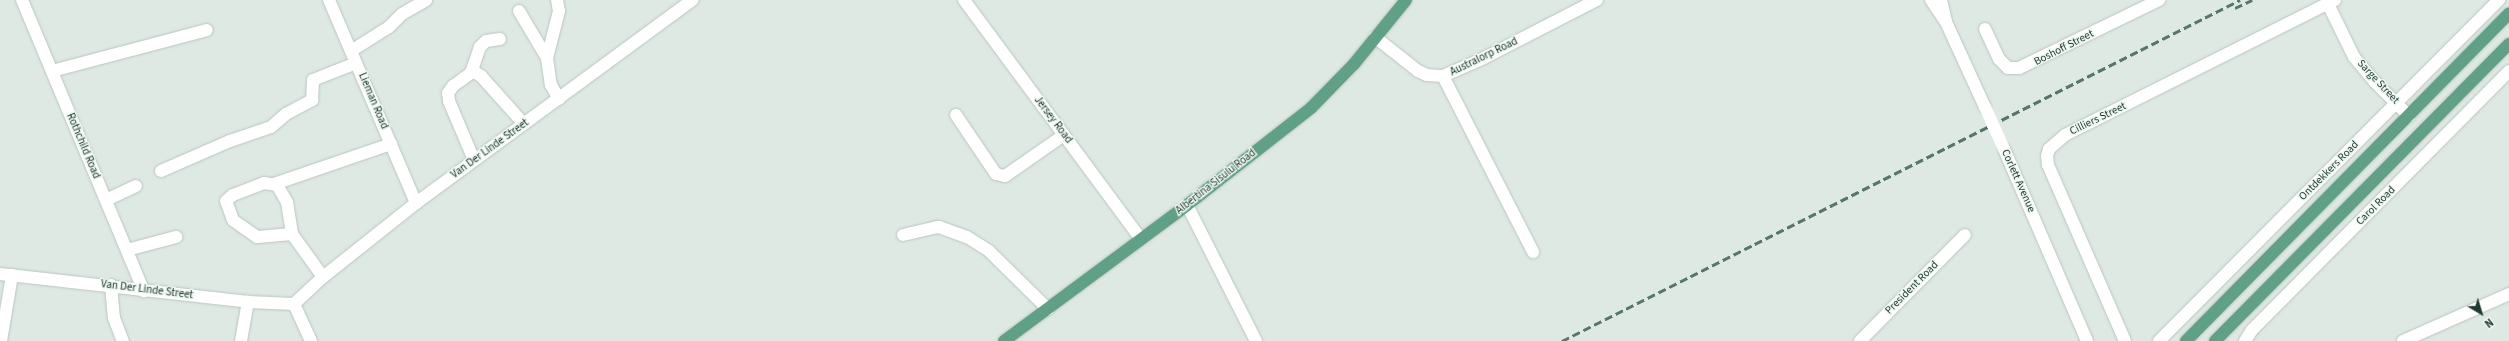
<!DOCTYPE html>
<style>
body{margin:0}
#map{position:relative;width:2509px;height:341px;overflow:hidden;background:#dde9e2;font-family:"Source Sans 3",sans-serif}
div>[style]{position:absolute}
.roads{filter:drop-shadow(0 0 1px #bcc4c0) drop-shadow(0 0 1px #bcc4c0)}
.minor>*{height:12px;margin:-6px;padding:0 6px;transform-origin:6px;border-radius:6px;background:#fff}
.major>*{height:12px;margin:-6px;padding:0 6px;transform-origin:6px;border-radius:6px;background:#60a086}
.rail>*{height:3px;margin-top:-1.5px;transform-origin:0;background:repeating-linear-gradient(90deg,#587569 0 8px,transparent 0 12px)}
.minor-bridge>*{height:12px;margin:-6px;padding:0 6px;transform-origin:6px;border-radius:6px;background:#fff}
span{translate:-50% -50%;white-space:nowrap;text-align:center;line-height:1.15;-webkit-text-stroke:3px #edf6f0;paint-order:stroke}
.street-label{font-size:11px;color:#1e392e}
.north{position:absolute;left:2461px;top:293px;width:40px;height:40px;-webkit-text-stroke:3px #edf6f0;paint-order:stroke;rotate:142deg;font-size:11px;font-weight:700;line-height:16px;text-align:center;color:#1e392e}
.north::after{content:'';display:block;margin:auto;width:14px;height:18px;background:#1e392e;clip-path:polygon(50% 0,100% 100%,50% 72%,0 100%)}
</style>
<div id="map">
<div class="roads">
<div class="minor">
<i style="left:22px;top:0;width:316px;rotate:67.3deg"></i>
<i style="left:329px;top:0;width:221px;rotate:66.8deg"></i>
<i style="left:557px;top:0;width:11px;rotate:80deg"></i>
<i style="left:559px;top:11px;width:49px;rotate:104.3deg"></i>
<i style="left:547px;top:58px;width:27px;rotate:82deg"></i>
<i style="left:551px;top:85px;width:16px;rotate:60deg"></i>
<i style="left:964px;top:0;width:297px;rotate:53.5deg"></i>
<i style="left:1931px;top:0;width:27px;rotate:56deg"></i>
<i style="left:1946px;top:22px;width:94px;rotate:65.4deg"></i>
<i style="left:1941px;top:0;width:22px;rotate:77deg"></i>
<i style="left:2328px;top:4px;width:59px;rotate:63.9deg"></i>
<i style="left:2354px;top:57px;width:33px;rotate:50deg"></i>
<i style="left:2375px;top:82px;width:48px;rotate:45deg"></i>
<i style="left:519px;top:11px;width:55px;rotate:59.2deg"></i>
<i style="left:1985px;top:29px;width:33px;rotate:65deg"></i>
<i style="left:1999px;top:59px;width:13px;rotate:45deg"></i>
<i style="left:2008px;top:68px;width:11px"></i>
<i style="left:2019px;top:68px;width:156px;rotate:-25.9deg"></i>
<i style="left:1375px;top:37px;width:55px;rotate:38.3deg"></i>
<i style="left:1418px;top:71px;width:10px;rotate:24deg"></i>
<i style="left:1427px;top:75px;width:16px;rotate:4deg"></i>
<i style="left:1443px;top:76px;width:45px;rotate:-23.7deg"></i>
<i style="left:1484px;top:58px;width:127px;rotate:-27.2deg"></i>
<i style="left:351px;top:51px;width:45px;rotate:-32.3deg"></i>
<i style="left:389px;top:27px;width:18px;rotate:-45deg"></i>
<i style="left:402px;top:14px;width:28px;rotate:-30deg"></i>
<i style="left:52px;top:71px;width:160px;rotate:-14.8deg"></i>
<i style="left:471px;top:73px;width:28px;rotate:-71deg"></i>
<i style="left:480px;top:47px;width:8px;rotate:-45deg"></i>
<i style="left:486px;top:41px;width:14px;rotate:-8deg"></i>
<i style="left:1443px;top:76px;width:198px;rotate:62.9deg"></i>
<i style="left:956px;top:115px;width:71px;rotate:55.9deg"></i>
<i style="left:996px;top:174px;width:9px;rotate:13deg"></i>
<i style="left:1005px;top:176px;width:72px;rotate:-34.8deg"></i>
<i style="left:2004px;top:149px;width:209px;rotate:66.6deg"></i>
<i style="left:474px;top:160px;width:64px;rotate:-113deg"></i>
<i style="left:449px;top:101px;width:8px;rotate:-97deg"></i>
<i style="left:448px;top:93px;width:9px;rotate:-54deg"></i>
<i style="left:453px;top:86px;width:22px;rotate:-36deg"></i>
<i style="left:471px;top:73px;width:5px"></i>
<i style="left:476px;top:73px;width:6px;rotate:31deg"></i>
<i style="left:481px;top:76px;width:64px;rotate:48.1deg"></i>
<i style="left:161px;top:171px;width:75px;rotate:-23.5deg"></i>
<i style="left:230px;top:141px;width:43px;rotate:-18.9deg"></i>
<i style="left:271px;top:127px;width:20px;rotate:-41deg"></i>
<i style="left:286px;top:114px;width:30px;rotate:-28deg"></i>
<i style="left:312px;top:100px;width:20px;rotate:-87deg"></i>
<i style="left:313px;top:80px;width:46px;rotate:-21.6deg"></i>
<i style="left:274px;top:184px;width:124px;rotate:-18.9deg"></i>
<i style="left:106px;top:200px;width:33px;rotate:-25deg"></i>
<i style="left:1187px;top:205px;width:153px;rotate:63.1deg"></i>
<i style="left:292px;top:234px;width:35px;rotate:175deg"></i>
<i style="left:257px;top:237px;width:29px;rotate:-145deg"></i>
<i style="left:233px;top:220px;width:20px;rotate:-110deg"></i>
<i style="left:226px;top:201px;width:9px;rotate:-41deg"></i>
<i style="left:233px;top:195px;width:33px;rotate:-21deg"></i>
<i style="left:264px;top:183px;width:13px;rotate:9deg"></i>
<i style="left:277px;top:185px;width:20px;rotate:60deg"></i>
<i style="left:287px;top:202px;width:32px;rotate:81deg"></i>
<i style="left:292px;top:234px;width:53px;rotate:54.2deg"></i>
<i style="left:903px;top:235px;width:37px;rotate:-13deg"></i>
<i style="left:939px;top:227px;width:30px;rotate:20deg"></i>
<i style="left:967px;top:237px;width:26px;rotate:32deg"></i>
<i style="left:989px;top:251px;width:83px;rotate:44.5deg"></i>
<i style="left:127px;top:250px;width:51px;rotate:-14.9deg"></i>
<i style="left:0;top:274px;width:250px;rotate:6.4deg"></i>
<i style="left:248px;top:302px;width:46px;rotate:2.5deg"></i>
<i style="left:294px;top:304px;width:41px;rotate:65.3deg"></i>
<i style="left:111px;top:285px;width:33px;rotate:85deg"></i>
<i style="left:114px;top:318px;width:25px;rotate:69deg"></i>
<i style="left:294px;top:304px;width:40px;rotate:-43deg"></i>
<i style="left:323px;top:277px;width:119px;rotate:-38.5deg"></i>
<i style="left:416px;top:203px;width:343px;rotate:-36.3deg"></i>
<i style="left:1px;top:341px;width:67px;rotate:-80.5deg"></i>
<i style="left:241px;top:341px;width:40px;rotate:-80deg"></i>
<i style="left:1860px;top:341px;width:149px;rotate:-45.3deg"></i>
<i style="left:2125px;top:341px;width:192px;rotate:-113.6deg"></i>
<i style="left:2048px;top:165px;width:9px;rotate:-96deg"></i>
<i style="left:2047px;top:156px;width:7px;rotate:-74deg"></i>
<i style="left:2049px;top:149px;width:21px;rotate:-41deg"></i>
<i style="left:2065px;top:135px;width:302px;rotate:-26.6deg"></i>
<i style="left:2159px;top:341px;width:482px;rotate:-45.1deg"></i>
<i style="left:2245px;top:341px;width:13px;rotate:-58deg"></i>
<i style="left:2252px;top:330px;width:365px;rotate:-45.2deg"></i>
<i style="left:2403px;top:341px;width:116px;rotate:-23.9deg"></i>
</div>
<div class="major">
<i style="left:1004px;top:341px;width:228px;rotate:-36.6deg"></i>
<i style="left:1187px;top:205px;width:157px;rotate:-38deg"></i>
<i style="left:1311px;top:108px;width:62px;rotate:-45.7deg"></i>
<i style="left:1354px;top:64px;width:82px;rotate:-50.9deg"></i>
<i style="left:2186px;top:341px;width:460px;rotate:-45.4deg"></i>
<i style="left:2215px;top:341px;width:418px;rotate:-45.3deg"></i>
</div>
</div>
<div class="rail">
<i style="left:2235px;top:8px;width:19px;rotate:-25deg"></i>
<i style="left:1562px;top:341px;width:759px;rotate:-26.7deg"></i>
</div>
<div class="minor-bridge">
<i style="left:1985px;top:107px;width:46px;rotate:65.7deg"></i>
</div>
<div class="street-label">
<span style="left:2064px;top:48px;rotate:-27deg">Boshoff Street</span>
<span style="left:1484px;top:57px;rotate:-26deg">Australorp Road</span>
<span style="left:2378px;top:82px;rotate:47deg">Sarge Street</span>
<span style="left:373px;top:101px;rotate:67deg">Lieman Road</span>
<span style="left:2098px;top:119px;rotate:-26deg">Cilliers Street</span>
<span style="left:1053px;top:120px;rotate:53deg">Jersey Road</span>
<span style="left:83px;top:146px;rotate:67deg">Rothchild Road</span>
<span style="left:490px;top:149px;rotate:-36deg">Van Der Linde Street</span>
<span style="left:2329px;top:171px;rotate:-45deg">Ontdekkers Road</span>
<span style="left:2018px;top:181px;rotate:66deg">Corlett Avenue</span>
<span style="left:1216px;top:182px;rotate:-38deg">Albertina Sisulu Road</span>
<span style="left:2376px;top:206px;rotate:-45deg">Carol Road</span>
<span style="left:1912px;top:288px;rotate:-45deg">President Road</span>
<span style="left:147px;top:290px;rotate:7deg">Van Der Linde Street</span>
</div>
<div class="north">N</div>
</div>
